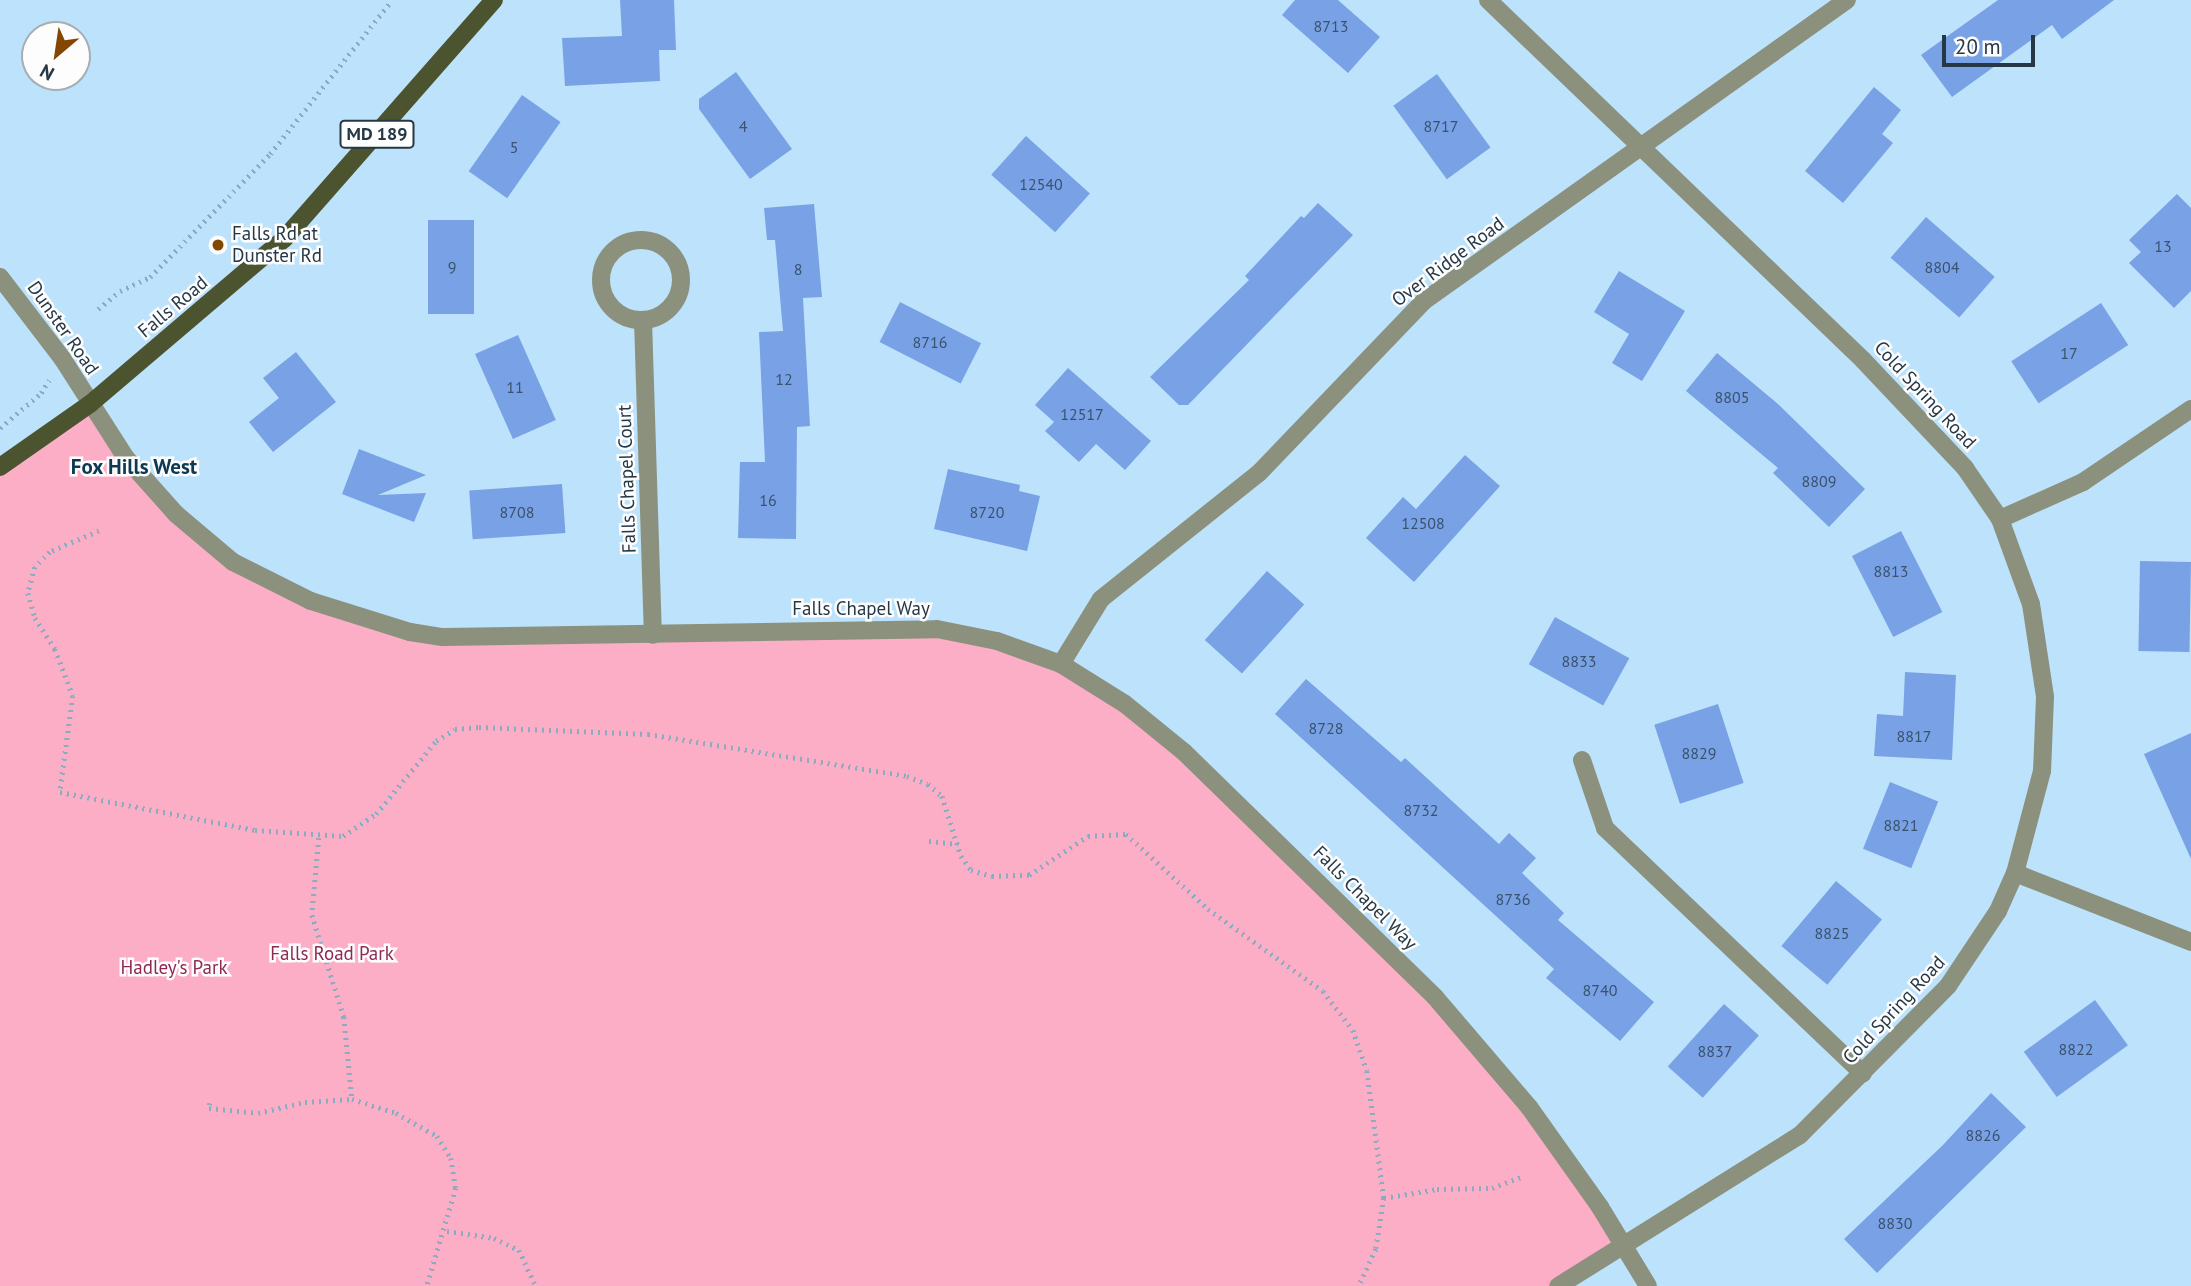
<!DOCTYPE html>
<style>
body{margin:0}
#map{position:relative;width:2191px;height:1286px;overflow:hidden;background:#bde2fc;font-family:"PT Sans",sans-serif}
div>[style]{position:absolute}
.green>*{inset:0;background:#fcaec6}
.building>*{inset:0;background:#78a2e5;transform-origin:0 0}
.path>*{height:4.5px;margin-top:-2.25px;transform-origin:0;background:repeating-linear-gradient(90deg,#8cabc0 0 2px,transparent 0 7px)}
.minor>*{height:18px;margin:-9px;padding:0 9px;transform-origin:9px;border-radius:9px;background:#8b917d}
.minor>.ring{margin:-9px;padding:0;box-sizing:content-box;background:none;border:18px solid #8b917d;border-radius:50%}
.major>*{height:18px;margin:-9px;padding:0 9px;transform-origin:9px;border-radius:9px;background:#4b532f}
.dots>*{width:19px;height:19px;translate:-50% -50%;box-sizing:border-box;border:4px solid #fdfdfd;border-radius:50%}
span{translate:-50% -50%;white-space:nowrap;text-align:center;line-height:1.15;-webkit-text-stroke:5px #fdfdfd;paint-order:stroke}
.number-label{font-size:16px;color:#3a526d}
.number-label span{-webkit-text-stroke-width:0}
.shield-label span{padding:2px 5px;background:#fdfdfd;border:2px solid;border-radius:5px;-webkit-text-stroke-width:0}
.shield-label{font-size:18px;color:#263845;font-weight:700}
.poi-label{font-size:19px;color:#263845}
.left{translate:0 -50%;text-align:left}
.street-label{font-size:19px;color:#263845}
.park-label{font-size:19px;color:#8d2952}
.neighbourhood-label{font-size:21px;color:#0c3953;font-weight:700}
.north{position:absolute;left:21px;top:21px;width:70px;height:70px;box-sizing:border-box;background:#fdfdfd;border:2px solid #a7aeb3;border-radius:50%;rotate:209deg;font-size:19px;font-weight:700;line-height:28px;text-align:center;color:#263845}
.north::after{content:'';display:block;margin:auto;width:24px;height:32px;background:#834701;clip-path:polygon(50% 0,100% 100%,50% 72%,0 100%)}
.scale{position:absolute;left:1942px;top:35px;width:93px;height:32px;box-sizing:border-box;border:4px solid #263845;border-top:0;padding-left:9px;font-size:21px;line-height:24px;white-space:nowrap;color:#263845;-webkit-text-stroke:5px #fdfdfd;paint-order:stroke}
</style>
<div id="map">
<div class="green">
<i style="clip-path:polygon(90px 404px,126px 458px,233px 562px,410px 632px,876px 628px,997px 641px,1125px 704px,1435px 997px,1625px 1244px,1558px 1286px,0 1286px,0 467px)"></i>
</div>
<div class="building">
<i style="clip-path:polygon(620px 0,674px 0,676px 50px,659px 50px,660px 81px,565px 86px,562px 38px,622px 36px)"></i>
<i style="clip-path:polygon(1295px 0,1338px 0,1380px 37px,1348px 73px,1282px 15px)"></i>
<i style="clip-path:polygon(1998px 0,2114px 0,2062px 39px,2052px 25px,1952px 97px,1921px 55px)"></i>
<i style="clip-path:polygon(736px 72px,792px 149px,750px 179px,699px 109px,699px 99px)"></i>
<i style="left:1437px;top:74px;width:91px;height:54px;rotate:54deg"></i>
<i style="clip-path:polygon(1874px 87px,1901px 110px,1882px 134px,1893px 143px,1843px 203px,1805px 171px)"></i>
<i style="left:522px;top:95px;width:47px;height:93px;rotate:35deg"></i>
<i style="left:1026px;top:136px;width:86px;height:52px;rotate:42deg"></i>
<i style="clip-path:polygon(2177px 194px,2191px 208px,2191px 291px,2174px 308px,2129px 263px,2141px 252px,2129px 240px)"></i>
<i style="clip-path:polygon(1318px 203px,1353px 235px,1188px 405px,1179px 405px,1150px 377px,1249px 280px,1245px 276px,1301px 216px,1304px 218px)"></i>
<i style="clip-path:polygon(814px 204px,822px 297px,803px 298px,810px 426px,797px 427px,796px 539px,738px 538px,740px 462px,765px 462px,759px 332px,783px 331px,775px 240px,767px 240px,764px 208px)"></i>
<i style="left:1926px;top:217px;width:91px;height:54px;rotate:41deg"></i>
<i style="left:428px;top:220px;width:46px;height:94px"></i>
<i style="clip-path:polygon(1619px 271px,1685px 311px,1642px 381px,1612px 363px,1629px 334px,1594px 312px)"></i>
<i style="left:900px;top:302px;width:91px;height:45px;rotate:27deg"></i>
<i style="left:2101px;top:303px;width:50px;height:107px;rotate:57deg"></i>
<i style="left:518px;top:335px;width:93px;height:47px;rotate:66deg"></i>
<i style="clip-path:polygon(296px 352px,336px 402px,273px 452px,249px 422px,279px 398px,263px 378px)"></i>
<i style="clip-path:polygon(1717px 353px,1778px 404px,1865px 489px,1829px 527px,1773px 473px,1778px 468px,1686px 391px)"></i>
<i style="clip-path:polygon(1068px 368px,1151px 441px,1125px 470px,1096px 444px,1079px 462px,1045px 431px,1054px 422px,1035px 405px)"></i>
<i style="clip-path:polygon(359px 449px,426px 475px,378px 495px,426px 493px,414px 522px,342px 494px)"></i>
<i style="clip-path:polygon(1465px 455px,1500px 486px,1414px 582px,1366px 538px,1403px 497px,1416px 509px)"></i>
<i style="clip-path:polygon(948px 469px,1020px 485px,1019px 491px,1040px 496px,1027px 551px,934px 529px)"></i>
<i style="left:562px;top:484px;width:49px;height:93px;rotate:86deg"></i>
<i style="left:1901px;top:531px;width:91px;height:55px;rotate:63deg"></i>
<i style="left:2140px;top:561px;width:51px;height:90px;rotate:1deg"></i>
<i style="left:1267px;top:571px;width:50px;height:93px;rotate:42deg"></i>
<i style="left:1555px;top:617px;width:85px;height:54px;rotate:29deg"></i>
<i style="clip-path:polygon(1905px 672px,1956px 675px,1952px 760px,1874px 756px,1877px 714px,1903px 716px)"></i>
<i style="clip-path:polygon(1306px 679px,1401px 762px,1405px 758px,1499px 844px,1509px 833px,1536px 858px,1522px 873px,1564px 913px,1558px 920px,1654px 1002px,1620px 1041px,1546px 978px,1554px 969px,1275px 714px)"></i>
<i style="left:1718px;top:704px;width:83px;height:67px;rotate:72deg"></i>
<i style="clip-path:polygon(2191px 733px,2191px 859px,2144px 754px)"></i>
<i style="left:1890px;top:782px;width:52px;height:72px;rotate:22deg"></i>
<i style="left:1836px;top:881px;width:60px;height:85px;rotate:40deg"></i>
<i style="left:2095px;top:1000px;width:56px;height:88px;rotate:54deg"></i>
<i style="left:1724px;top:1004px;width:47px;height:84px;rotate:42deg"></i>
<i style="clip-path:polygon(1991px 1093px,2026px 1127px,1877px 1273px,1844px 1239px,1943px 1145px)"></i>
</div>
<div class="path">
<i style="left:98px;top:309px;width:28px;rotate:-39deg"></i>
<i style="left:120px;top:291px;width:33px;rotate:-25deg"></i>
<i style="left:150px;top:277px;width:172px;rotate:-45.7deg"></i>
<i style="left:270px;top:154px;width:196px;rotate:-51.6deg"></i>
<i style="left:0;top:428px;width:54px;rotate:-40.5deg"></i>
<i style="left:41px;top:393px;width:15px;rotate:-58deg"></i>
<i style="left:99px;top:531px;width:53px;rotate:156.8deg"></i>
<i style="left:50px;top:552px;width:21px;rotate:135deg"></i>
<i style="left:35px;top:567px;width:27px;rotate:105deg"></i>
<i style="left:28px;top:593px;width:26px;rotate:74deg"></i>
<i style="left:35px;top:618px;width:37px;rotate:57deg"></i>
<i style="left:55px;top:649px;width:50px;rotate:69deg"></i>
<i style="left:73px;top:696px;width:97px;rotate:97.7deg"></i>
<i style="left:60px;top:792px;width:199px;rotate:11deg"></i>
<i style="left:255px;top:830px;width:88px;rotate:3.9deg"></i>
<i style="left:343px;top:836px;width:40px;rotate:-34deg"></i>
<i style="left:376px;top:814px;width:94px;rotate:-50.6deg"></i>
<i style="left:436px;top:741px;width:22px;rotate:-32deg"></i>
<i style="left:455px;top:729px;width:24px;rotate:-5deg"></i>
<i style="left:479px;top:727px;width:169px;rotate:2.4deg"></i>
<i style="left:648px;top:734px;width:262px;rotate:9.2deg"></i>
<i style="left:907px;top:776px;width:22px;rotate:21deg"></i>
<i style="left:928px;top:784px;width:18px;rotate:41deg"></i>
<i style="left:942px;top:796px;width:63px;rotate:72.4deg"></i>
<i style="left:961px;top:856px;width:17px;rotate:54deg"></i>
<i style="left:971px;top:870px;width:22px;rotate:16deg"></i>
<i style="left:992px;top:876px;width:37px;rotate:-2deg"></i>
<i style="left:1029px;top:875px;width:71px;rotate:-33.5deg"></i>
<i style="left:1088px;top:836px;width:38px;rotate:-3deg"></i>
<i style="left:1126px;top:834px;width:111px;rotate:42.4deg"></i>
<i style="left:1208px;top:909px;width:141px;rotate:35.5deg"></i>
<i style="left:1323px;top:991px;width:49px;rotate:52.4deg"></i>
<i style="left:1353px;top:1030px;width:43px;rotate:71.1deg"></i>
<i style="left:1367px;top:1071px;width:128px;rotate:82.4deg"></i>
<i style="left:1384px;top:1198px;width:52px;rotate:98.9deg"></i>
<i style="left:1376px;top:1249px;width:41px;rotate:114.7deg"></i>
<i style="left:319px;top:838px;width:77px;rotate:95.2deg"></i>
<i style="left:312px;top:915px;width:107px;rotate:72.6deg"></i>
<i style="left:344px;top:1017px;width:82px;rotate:84.4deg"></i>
<i style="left:929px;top:841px;width:29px;rotate:6deg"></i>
<i style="left:210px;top:1103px;width:5px;rotate:101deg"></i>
<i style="left:209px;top:1108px;width:49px;rotate:5.8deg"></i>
<i style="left:258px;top:1113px;width:48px;rotate:-13.2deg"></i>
<i style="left:305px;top:1102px;width:47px;rotate:-3.7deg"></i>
<i style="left:352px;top:1099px;width:46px;rotate:17.7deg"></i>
<i style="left:396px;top:1113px;width:47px;rotate:29.3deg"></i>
<i style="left:437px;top:1136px;width:26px;rotate:58deg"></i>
<i style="left:451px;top:1158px;width:30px;rotate:81deg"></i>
<i style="left:456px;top:1188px;width:102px;rotate:106.5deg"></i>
<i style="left:1384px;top:1198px;width:54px;rotate:-9.6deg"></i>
<i style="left:1437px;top:1189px;width:55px;rotate:-1deg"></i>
<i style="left:1492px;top:1188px;width:34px;rotate:-21deg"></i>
<i style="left:447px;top:1231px;width:48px;rotate:8.5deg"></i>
<i style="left:494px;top:1238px;width:28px;rotate:26deg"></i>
<i style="left:519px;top:1250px;width:40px;rotate:65deg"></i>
</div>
<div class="minor">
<i style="left:1488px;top:0;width:520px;rotate:43.83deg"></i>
<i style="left:1863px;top:360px;width:149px;rotate:46.6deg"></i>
<i style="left:1965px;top:468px;width:62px;rotate:55.5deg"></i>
<i style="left:2000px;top:519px;width:90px;rotate:70deg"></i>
<i style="left:2031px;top:604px;width:94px;rotate:81.4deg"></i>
<i style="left:2045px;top:697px;width:74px;rotate:92.3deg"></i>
<i style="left:2042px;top:771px;width:106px;rotate:104.8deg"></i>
<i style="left:2015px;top:873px;width:42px;rotate:114.1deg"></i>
<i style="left:1998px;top:911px;width:90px;rotate:123.7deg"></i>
<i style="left:1948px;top:986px;width:210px;rotate:134.8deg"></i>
<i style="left:1800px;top:1135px;width:285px;rotate:148deg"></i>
<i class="ring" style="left:601px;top:240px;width:62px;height:62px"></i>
<i style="left:0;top:277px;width:102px;rotate:52.6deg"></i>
<i style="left:62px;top:358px;width:119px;rotate:57.4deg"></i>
<i style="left:126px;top:458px;width:75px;rotate:48.2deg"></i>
<i style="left:176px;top:514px;width:75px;rotate:40.1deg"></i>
<i style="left:233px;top:562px;width:87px;rotate:26.6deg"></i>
<i style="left:311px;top:601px;width:104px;rotate:17.4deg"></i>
<i style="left:410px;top:632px;width:33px;rotate:9deg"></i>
<i style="left:443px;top:637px;width:494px;rotate:-0.9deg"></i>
<i style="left:937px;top:629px;width:61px;rotate:11.3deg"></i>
<i style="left:997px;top:641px;width:68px;rotate:19.8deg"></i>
<i style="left:1061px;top:664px;width:75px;rotate:32deg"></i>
<i style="left:1125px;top:704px;width:76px;rotate:39.1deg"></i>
<i style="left:1184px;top:752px;width:351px;rotate:44.3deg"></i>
<i style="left:1435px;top:997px;width:145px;rotate:49.5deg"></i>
<i style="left:1529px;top:1107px;width:123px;rotate:54.6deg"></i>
<i style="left:1600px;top:1207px;width:92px;rotate:58.7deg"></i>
<i style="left:643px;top:320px;width:315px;rotate:88.2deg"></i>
<i style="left:2000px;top:519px;width:91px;rotate:-24deg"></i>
<i style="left:2083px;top:482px;width:130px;rotate:-34.1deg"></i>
<i style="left:1061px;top:664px;width:76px;rotate:-58.4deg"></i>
<i style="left:1101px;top:599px;width:202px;rotate:-38.6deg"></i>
<i style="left:1259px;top:473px;width:238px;rotate:-46.2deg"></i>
<i style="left:1424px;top:301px;width:519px;rotate:-35.44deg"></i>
<i style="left:1582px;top:760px;width:72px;rotate:71.3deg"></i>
<i style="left:1605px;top:828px;width:356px;rotate:43.6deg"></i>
<i style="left:2015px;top:873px;width:189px;rotate:21.4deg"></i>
</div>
<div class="major">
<i style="left:0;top:467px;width:110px;rotate:-35deg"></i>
<i style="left:90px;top:404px;width:255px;rotate:-40.4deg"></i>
<i style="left:284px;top:239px;width:318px;rotate:-48.7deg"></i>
</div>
<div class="dots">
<i style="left:218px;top:245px;background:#834701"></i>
</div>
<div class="number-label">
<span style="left:1331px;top:26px">8713</span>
<span style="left:743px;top:126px">4</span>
<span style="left:1441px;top:126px">8717</span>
<span style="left:514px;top:147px">5</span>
<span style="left:1041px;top:184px">12540</span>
<span style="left:2163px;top:246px">13</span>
<span style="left:452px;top:267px">9</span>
<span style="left:1942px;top:267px">8804</span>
<span style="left:798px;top:269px">8</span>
<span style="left:930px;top:342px">8716</span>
<span style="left:2069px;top:353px">17</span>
<span style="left:784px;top:379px">12</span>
<span style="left:515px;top:387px">11</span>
<span style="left:1732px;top:397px">8805</span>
<span style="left:1082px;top:414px">12517</span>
<span style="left:1819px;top:481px">8809</span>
<span style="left:768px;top:500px">16</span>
<span style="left:517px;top:512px">8708</span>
<span style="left:987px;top:512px">8720</span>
<span style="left:1423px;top:523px">12508</span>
<span style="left:1891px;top:571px">8813</span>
<span style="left:1579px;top:661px">8833</span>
<span style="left:1326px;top:728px">8728</span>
<span style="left:1914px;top:736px">8817</span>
<span style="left:1699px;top:753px">8829</span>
<span style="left:1421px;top:810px">8732</span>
<span style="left:1901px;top:825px">8821</span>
<span style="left:1513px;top:899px">8736</span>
<span style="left:1832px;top:933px">8825</span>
<span style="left:1600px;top:990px">8740</span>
<span style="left:2076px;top:1049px">8822</span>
<span style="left:1715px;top:1051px">8837</span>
<span style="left:1983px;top:1135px">8826</span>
<span style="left:1895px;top:1223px">8830</span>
</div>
<div class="shield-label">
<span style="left:377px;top:134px">MD 189</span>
</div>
<div class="poi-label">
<span class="left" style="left:232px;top:245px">Falls Rd at<br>Dunster Rd</span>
</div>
<div class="street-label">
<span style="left:1448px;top:262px;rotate:-37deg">Over Ridge Road</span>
<span style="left:173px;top:307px;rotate:-40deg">Falls Road</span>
<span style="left:63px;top:328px;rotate:55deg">Dunster Road</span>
<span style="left:1925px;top:395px;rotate:47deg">Cold Spring Road</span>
<span style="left:627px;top:479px;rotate:-92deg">Falls Chapel Court</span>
<span style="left:861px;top:609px">Falls Chapel Way</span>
<span style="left:1365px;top:898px;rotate:45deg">Falls Chapel Way</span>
<span style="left:1894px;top:1010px;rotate:-47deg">Cold Spring Road</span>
</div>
<div class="park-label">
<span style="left:332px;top:954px">Falls Road Park</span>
<span style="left:174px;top:968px">Hadley's Park</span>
</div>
<div class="neighbourhood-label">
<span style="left:134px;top:467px">Fox Hills West</span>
</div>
<div class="north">N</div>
<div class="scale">20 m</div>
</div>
